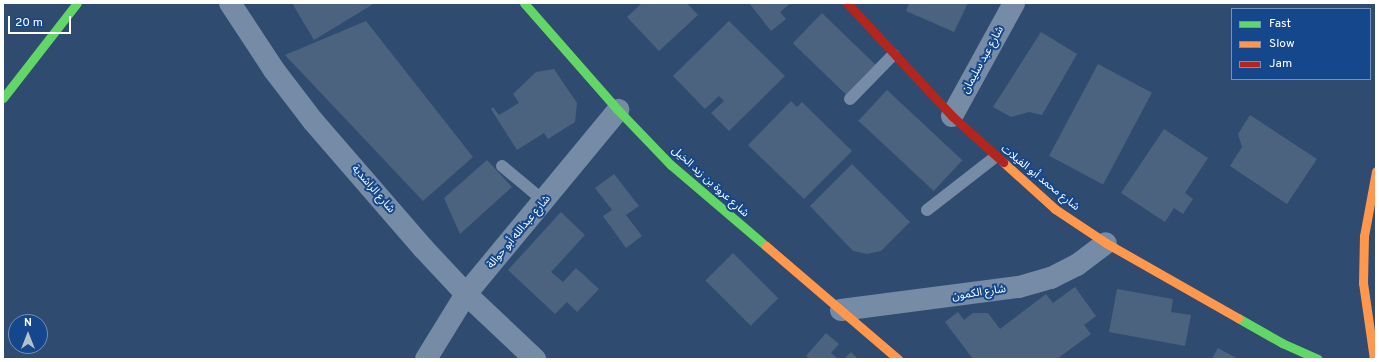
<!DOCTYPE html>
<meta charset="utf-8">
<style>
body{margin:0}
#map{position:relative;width:1379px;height:362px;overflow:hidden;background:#2f4b70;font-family:Overpass,"Noto Sans Arabic",sans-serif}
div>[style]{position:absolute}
.building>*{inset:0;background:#4c6380;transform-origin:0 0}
.lane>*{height:12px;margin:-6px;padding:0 6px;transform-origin:6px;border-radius:6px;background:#768ba5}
.street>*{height:22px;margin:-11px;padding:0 11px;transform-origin:11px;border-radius:11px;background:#768ba5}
.fast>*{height:9px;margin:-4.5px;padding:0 4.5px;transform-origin:4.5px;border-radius:4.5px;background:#63d668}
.slow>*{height:9px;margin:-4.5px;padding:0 4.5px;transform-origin:4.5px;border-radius:4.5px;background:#ff974d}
.jam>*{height:9px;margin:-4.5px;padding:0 4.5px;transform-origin:4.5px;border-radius:4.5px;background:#b3261e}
span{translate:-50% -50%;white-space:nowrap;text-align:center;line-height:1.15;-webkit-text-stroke:4px #14478b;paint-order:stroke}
.street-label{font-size:11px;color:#fff}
.frame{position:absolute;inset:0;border:4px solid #fff;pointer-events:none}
.legend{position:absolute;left:1231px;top:8px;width:140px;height:72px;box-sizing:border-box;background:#14478b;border:1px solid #7291b9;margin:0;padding:5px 7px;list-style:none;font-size:12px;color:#fff}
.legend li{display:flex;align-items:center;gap:8px;height:20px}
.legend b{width:20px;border:1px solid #7291b9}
.north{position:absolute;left:8px;top:314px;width:40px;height:40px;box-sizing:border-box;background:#14478b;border:1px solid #7291b9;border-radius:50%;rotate:0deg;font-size:11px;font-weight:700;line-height:16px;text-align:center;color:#fff}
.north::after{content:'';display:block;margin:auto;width:14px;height:18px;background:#b6c0cd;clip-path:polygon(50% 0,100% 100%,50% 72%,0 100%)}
.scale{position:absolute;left:8px;top:16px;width:63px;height:18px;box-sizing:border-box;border:2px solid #fff;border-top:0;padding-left:5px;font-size:12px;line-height:14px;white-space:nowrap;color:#fff;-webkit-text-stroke:3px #14478b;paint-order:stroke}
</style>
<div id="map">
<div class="building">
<i style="clip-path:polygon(292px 3px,375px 3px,314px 40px)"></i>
<i style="clip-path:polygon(642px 3px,687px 3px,698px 15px,659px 51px,627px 17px)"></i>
<i style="clip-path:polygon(749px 3px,791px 3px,780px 12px,786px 19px,771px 31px)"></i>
<i style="clip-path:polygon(909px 3px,968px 3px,954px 32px,906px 11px)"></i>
<i style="left:822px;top:13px;width:74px;height:42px;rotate:44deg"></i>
<i style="clip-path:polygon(366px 21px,473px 157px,423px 201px,285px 55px)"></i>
<i style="clip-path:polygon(729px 21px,785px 76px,729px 131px,711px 113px,724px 101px,719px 96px,705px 109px,673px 76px)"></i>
<i style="clip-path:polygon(1041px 32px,1077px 54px,1042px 115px,1029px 112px,1011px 117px,993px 107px)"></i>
<i style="left:1098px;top:64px;width:61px;height:104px;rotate:28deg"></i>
<i style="clip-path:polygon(554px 69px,577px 103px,575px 122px,548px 139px,544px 133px,517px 150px,491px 109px,493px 107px,499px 115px,519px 103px,513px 94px,536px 72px)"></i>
<i style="left:887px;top:90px;width:103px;height:42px;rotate:43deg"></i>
<i style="clip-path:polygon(791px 101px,797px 107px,802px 102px,852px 151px,804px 199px,748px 145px)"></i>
<i style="clip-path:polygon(1250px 115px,1317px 159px,1287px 204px,1230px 166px,1242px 147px,1238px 134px)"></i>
<i style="clip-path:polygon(1164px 129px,1208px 158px,1185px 193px,1193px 199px,1183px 214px,1174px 208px,1165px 222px,1121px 193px)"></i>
<i style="clip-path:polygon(487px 160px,512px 187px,460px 234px,444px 198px)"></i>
<i style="clip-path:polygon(852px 164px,910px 222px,881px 251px,867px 254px,853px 251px,810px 206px)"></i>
<i style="clip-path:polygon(614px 174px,639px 206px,626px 215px,642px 236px,626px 248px,603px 216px,612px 210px,595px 188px)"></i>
<i style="clip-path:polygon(561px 212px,585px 235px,551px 272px,563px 282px,576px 268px,599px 289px,577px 312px,567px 302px,555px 314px,508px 270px)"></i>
<i style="left:733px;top:253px;width:64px;height:39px;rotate:45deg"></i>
<i style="clip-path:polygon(1075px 287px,1096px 316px,1084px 325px,1091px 334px,1057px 359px,973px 359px,945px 322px,958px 312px,964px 320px,973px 313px,988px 313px,1000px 329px,1046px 294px,1053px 303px)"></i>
<i style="clip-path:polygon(1117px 289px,1173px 299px,1171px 312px,1191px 315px,1185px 346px,1109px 332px)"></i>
<i style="clip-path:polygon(826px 333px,839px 344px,831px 353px,838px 359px,810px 359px,806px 356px)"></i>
<i style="clip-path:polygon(1218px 348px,1238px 359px,1212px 359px)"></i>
<i style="clip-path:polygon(851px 352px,858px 359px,844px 359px)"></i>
</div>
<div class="lane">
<i style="left:850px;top:99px;width:62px;rotate:-45.7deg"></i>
<i style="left:502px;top:166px;width:56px;rotate:39.9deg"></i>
<i style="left:927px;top:210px;width:86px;rotate:-37.9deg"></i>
</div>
<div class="street">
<i style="left:230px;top:3px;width:80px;rotate:56.7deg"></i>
<i style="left:274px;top:70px;width:64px;rotate:52.6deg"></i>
<i style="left:313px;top:121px;width:168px;rotate:49.1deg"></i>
<i style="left:423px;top:248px;width:63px;rotate:46.9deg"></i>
<i style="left:466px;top:294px;width:95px;rotate:43.3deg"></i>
<i style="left:952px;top:116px;width:129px;rotate:-61.2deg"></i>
<i style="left:841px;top:310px;width:179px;rotate:-7.4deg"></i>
<i style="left:1019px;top:287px;width:33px;rotate:-16deg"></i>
<i style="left:1051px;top:278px;width:29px;rotate:-27deg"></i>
<i style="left:1077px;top:265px;width:36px;rotate:-37deg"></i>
<i style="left:426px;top:359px;width:76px;rotate:-58.4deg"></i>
<i style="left:466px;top:294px;width:239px;rotate:-50.4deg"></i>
</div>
<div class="fast">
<i style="left:524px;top:3px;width:142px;rotate:48.7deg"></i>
<i style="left:618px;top:110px;width:76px;rotate:46.1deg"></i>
<i style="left:671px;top:165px;width:125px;rotate:40.5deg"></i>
<i style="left:3px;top:98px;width:120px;rotate:-52.1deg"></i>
<i style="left:1238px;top:318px;width:51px;rotate:29.6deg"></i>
<i style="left:1282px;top:343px;width:39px;rotate:24deg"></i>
</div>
<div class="slow">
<i style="left:1003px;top:162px;width:70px;rotate:42.1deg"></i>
<i style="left:1055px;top:209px;width:61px;rotate:33.7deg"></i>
<i style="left:1106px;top:243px;width:152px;rotate:29.6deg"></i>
<i style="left:766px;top:246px;width:174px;rotate:40.6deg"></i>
<i style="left:1374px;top:359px;width:77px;rotate:-98.2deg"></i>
<i style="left:1363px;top:283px;width:47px;rotate:-88.8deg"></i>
<i style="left:1364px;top:236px;width:66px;rotate:-79.5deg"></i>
</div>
<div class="jam">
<i style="left:847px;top:3px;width:154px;rotate:47.1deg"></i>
<i style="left:952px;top:116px;width:69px;rotate:42deg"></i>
</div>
<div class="street-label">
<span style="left:983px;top:60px;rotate:-61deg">شارع عبد سليمان</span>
<span style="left:1040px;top:178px;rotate:39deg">شارع محمد أبو الفيلات</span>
<span style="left:710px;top:182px;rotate:42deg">شارع عروة بن زيد الخيل</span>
<span style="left:373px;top:189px;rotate:49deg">شارع الراشدية</span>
<span style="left:519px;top:232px;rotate:-50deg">شارع عبدالله أبو حوالة</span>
<span style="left:979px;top:293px;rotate:-8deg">شارع الكمون</span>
</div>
<div class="frame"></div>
<ul class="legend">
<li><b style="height:5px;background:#63d668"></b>Fast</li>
<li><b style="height:5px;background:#ff974d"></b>Slow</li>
<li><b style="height:5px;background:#b3261e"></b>Jam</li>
</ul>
<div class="north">N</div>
<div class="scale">20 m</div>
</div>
